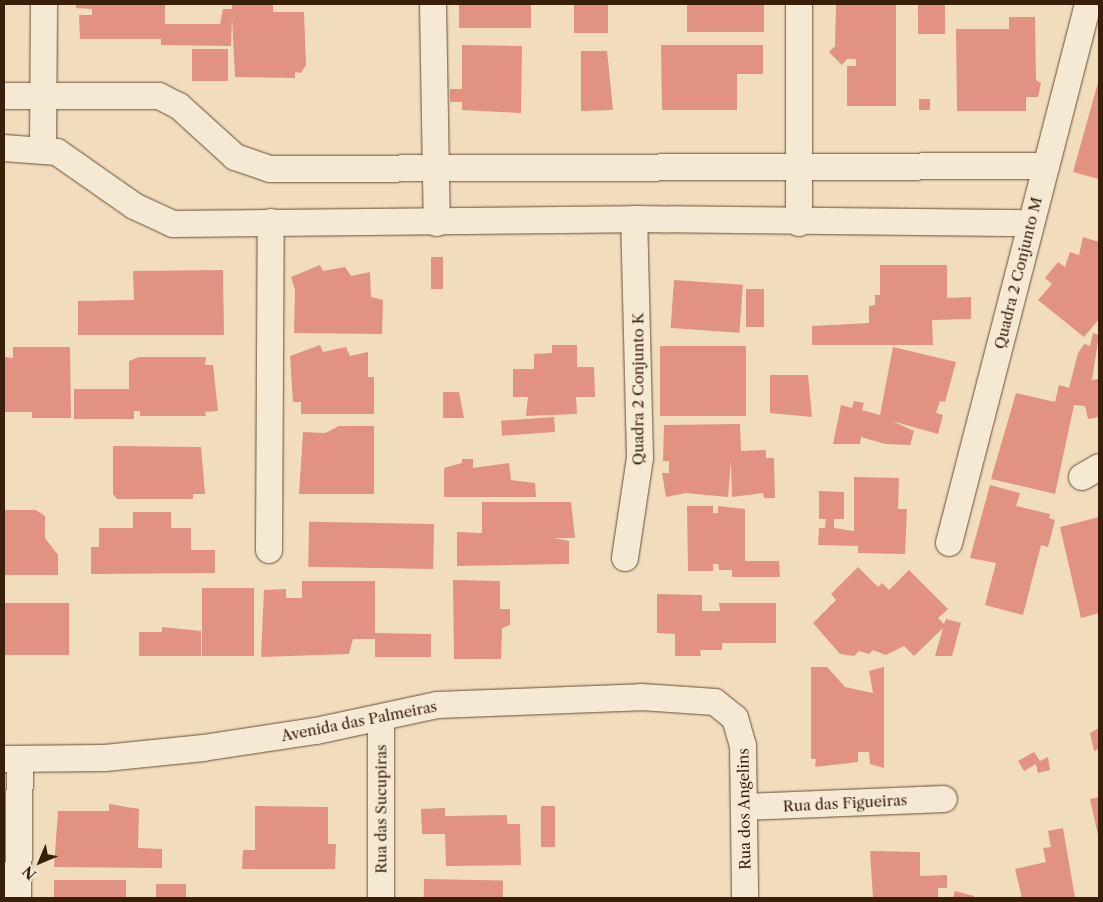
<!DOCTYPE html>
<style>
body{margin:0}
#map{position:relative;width:1103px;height:902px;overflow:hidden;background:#f1ddbd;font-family:"Libre Caslon Text",serif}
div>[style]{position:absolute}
.building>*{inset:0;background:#e19283;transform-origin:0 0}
.roads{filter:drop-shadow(0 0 1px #664e36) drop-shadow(0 0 1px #664e36)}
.minor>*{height:26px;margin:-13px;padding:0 13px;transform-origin:13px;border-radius:13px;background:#f6e9d4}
span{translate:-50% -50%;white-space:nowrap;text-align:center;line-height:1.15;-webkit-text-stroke:4.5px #f6e9d4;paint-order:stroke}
.street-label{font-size:15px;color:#381f09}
.frame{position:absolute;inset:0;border:5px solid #381f09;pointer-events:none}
.north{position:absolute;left:15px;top:837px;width:50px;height:50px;-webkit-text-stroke:4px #f6e9d4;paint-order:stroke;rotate:225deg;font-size:14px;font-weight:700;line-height:20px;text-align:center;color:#381f09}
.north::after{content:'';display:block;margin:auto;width:18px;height:22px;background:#381f09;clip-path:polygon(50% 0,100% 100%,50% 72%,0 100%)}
</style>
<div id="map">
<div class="building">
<i style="clip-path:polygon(76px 4px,165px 4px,165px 24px,220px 24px,223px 9px,232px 9px,232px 4px,273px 5px,273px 12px,304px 12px,306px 65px,301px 73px,295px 72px,295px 78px,235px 77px,232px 18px,231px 46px,161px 45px,161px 39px,80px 39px,79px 15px,92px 15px,92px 9px,76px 8px)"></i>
<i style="left:459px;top:4px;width:72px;height:24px"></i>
<i style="left:574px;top:4px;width:34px;height:29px"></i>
<i style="left:687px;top:4px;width:77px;height:28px"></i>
<i style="clip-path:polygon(836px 4px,896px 4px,896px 106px,847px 106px,847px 66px,856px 66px,856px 59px,847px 59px,842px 65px,829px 52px,835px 46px)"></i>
<i style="left:918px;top:4px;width:27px;height:30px"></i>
<i style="clip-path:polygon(1009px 17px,1035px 17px,1036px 80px,1041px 83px,1038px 97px,1026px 97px,1026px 111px,957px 111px,956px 29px,1009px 29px)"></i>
<i style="clip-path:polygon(462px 45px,522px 46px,521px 113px,462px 110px,462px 102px,450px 102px,450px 89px,462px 89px)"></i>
<i style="clip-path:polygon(661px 45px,763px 45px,763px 74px,737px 74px,737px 110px,662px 110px)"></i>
<i style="left:228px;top:49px;width:32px;height:36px;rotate:90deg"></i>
<i style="clip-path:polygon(581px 51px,607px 51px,613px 110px,581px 111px)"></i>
<i style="clip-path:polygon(1099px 79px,1099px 179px,1073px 172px)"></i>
<i style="left:919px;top:99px;width:11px;height:11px"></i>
<i style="clip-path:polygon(1083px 237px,1099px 242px,1099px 319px,1084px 337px,1038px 300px,1052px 284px,1045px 278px,1058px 262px,1065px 267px,1070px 252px,1079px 255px)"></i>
<i style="left:431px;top:257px;width:12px;height:32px"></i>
<i style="clip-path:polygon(320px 265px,323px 271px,345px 267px,351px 276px,370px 272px,371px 297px,383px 300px,382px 334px,294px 333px,295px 290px,291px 277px)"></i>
<i style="clip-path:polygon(880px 265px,947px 265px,947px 298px,971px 297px,971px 319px,932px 320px,933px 345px,812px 345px,812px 326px,869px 323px,869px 306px,875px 305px,875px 295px,880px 295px)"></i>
<i style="clip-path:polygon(223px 270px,224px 335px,78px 335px,78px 301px,134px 300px,133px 271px)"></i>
<i style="left:674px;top:280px;width:69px;height:48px;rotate:4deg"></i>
<i style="left:746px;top:289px;width:18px;height:38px"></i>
<i style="clip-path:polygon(1093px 333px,1099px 335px,1092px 380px,1099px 379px,1099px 417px,1088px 419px,1085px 406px,1074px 405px,1055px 494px,991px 479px,1016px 393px,1055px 402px,1059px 385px,1069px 388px,1078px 353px,1084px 344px,1090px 346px)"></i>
<i style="clip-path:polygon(320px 345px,323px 352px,346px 347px,350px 356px,368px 352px,368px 377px,374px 377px,374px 414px,301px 414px,301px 402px,293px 402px,290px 356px)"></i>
<i style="clip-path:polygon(552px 345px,577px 345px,577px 367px,594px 367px,595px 397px,576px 397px,577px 414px,526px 416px,528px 397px,513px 397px,513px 369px,534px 369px,534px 354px,552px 353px)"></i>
<i style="left:660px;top:346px;width:86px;height:70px"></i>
<i style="clip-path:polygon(13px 347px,70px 347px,71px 418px,32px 418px,32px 412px,4px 412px,4px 357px,13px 358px)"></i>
<i style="clip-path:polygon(893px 347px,956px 362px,945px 402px,940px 401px,936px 413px,943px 415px,938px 434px,892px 421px,914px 431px,910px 445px,885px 444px,861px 437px,860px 444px,833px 444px,841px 405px,852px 408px,854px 401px,864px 403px,862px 410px,880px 415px)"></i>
<i style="clip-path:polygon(139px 357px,206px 357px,205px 365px,213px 365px,218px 411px,205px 412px,206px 416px,140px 416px,140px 411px,134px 411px,134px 419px,74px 419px,74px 389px,129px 389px,129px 361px)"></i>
<i style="clip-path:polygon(770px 375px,808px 375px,812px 417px,770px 413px)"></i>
<i style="clip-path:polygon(443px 392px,459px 392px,464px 418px,443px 418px)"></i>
<i style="left:554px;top:417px;width:15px;height:53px;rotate:86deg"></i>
<i style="clip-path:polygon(740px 424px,741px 451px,766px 450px,766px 458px,774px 458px,775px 498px,764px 498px,763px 493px,732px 497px,731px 461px,728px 497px,686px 493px,666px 497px,662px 473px,669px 473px,669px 461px,663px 461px,664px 425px)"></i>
<i style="clip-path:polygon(339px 426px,374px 426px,374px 494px,299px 494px,303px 432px,325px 433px)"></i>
<i style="clip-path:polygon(113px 446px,201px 447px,205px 494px,193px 494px,193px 499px,117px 499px,113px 494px)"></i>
<i style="clip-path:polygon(462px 459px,473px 459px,473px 468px,509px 463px,511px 480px,535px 483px,536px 497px,444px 497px,444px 468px,462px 463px)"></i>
<i style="clip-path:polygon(854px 477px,899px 478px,898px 509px,907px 509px,905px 554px,858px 553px,858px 546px,818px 545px,819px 528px,825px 528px,826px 519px,819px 519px,819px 491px,844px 492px,844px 519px,834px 519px,834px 528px,854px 531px)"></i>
<i style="clip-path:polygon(990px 485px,1020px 493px,1016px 506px,1050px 514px,1049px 518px,1055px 520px,1048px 547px,1041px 545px,1023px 615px,985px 605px,996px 563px,970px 558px)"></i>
<i style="clip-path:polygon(482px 502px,571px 502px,575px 538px,553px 538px,569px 541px,569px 564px,457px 566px,457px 532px,482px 533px)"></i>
<i style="clip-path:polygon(687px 506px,713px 506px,713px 513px,718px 513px,718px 506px,745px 509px,745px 561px,779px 561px,780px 577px,732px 577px,732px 570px,719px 570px,718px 564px,713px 564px,713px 571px,688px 571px)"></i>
<i style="clip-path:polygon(4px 510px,36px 510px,45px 516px,45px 538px,58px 555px,58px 575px,4px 575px)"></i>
<i style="clip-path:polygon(133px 512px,171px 512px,171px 528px,191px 528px,191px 550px,215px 550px,215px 573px,91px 574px,91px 547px,99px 547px,99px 528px,133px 528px)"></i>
<i style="clip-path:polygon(1099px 517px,1099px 613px,1081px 618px,1060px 527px)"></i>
<i style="left:434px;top:524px;width:45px;height:125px;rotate:91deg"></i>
<i style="clip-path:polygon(858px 567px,878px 587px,882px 583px,889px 590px,909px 570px,948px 609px,938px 618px,944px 624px,946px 619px,961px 623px,952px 656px,935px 656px,943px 628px,914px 656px,904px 646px,886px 655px,873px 650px,869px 654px,859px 651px,854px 656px,840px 654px,813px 623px,836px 600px,831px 594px)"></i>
<i style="clip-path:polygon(453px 580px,500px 581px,500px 609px,510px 609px,510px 625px,502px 628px,501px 659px,454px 659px)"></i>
<i style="clip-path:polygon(302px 581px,375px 581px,375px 633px,431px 634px,431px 657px,375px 657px,375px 639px,353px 639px,349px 654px,261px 657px,264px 590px,286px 589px,286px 598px,302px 598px)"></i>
<i style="left:254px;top:588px;width:68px;height:52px;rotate:90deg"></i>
<i style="clip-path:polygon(657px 594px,702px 595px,702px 611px,720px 611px,719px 603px,776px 603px,776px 643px,722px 643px,722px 650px,700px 650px,701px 656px,675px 656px,675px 634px,657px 633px)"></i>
<i style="left:4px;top:603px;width:65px;height:52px"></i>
<i style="clip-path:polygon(162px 627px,201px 631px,201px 656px,139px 656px,139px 632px,162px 632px)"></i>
<i style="clip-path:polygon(811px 667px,827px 667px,845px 687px,873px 693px,869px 671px,884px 667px,884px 768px,870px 764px,869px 752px,858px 752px,858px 762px,815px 767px,816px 759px,811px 759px)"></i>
<i style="clip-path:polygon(1099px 728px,1099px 749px,1094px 751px,1090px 733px)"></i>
<i style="clip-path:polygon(1034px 752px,1040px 761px,1048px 757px,1050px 770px,1038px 773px,1036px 764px,1024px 771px,1018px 761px)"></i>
<i style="clip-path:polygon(1099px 797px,1099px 835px,1098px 835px,1090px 799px)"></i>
<i style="clip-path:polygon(109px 804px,139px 809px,138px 848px,162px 849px,162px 868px,54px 867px,58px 811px,109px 811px)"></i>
<i style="clip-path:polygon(255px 806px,328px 807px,328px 844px,336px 844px,335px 869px,242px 869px,243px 850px,255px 850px)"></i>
<i style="left:541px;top:806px;width:14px;height:41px"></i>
<i style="clip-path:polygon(445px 808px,445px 816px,507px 815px,507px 824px,520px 824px,521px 865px,446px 866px,445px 834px,422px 834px,421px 809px)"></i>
<i style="clip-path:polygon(1063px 828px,1075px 898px,1022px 898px,1015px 869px,1046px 862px,1043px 848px,1051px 847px,1048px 831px)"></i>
<i style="clip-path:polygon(870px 851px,920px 852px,920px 876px,947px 875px,947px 888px,938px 888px,938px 898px,873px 898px)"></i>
<i style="left:424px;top:879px;width:79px;height:19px;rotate:1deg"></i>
<i style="left:54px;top:880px;width:72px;height:18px"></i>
<i style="left:156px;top:884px;width:30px;height:14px"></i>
<i style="clip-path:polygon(955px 891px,974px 896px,974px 898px,953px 898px)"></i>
</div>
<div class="roads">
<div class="minor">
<i style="left:433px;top:4px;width:219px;rotate:89deg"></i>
<i style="left:4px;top:96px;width:155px"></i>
<i style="left:159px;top:96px;width:22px;rotate:27deg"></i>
<i style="left:179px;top:106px;width:76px;rotate:42.3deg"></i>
<i style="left:235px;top:157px;width:37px;rotate:19deg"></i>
<i style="left:270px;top:169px;width:776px;rotate:-0.22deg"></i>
<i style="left:4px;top:148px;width:53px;rotate:4.3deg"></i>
<i style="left:57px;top:152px;width:94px;rotate:35deg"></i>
<i style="left:134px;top:206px;width:43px;rotate:24.8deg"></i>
<i style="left:173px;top:224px;width:461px;rotate:-0.6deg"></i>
<i style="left:634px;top:219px;width:397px;rotate:0.6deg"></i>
<i style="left:43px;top:148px;width:144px;rotate:-89.6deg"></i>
<i style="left:799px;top:223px;width:219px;rotate:-90deg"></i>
<i style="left:1082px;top:477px;width:20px;rotate:-30deg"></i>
<i style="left:949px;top:543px;width:557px;rotate:-75.54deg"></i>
<i style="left:269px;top:550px;width:328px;rotate:-89.7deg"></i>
<i style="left:625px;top:558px;width:101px;rotate:-81.5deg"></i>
<i style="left:640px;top:458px;width:239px;rotate:-91.4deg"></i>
<i style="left:4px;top:759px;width:101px;rotate:-0.6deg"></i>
<i style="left:105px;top:758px;width:99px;rotate:-5.8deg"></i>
<i style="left:203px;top:748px;width:114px;rotate:-8.6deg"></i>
<i style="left:316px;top:731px;width:124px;rotate:-12.1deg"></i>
<i style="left:437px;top:705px;width:204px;rotate:-2.2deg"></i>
<i style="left:641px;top:697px;width:74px;rotate:3.9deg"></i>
<i style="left:715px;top:702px;width:26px;rotate:39deg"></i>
<i style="left:735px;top:718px;width:29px;rotate:74deg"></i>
<i style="left:743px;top:746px;width:152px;rotate:89.2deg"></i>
<i style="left:745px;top:807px;width:199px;rotate:-2.3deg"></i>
<i style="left:18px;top:898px;width:138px;rotate:-89.2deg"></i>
<i style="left:381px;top:898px;width:179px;rotate:-90deg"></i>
</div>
</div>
<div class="street-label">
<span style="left:1018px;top:273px;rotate:-76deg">Quadra 2 Conjunto M</span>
<span style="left:638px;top:389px;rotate:-90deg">Quadra 2 Conjunto K</span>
<span style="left:359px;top:721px;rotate:-11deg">Avenida das Palmeiras</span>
<span style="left:845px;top:803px;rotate:-3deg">Rua das Figueiras</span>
<span style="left:381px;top:809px;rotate:-90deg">Rua das Sucupiras</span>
<span style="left:744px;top:809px;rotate:-91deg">Rua dos Angelins</span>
</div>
<div class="frame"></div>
<div class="north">N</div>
</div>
